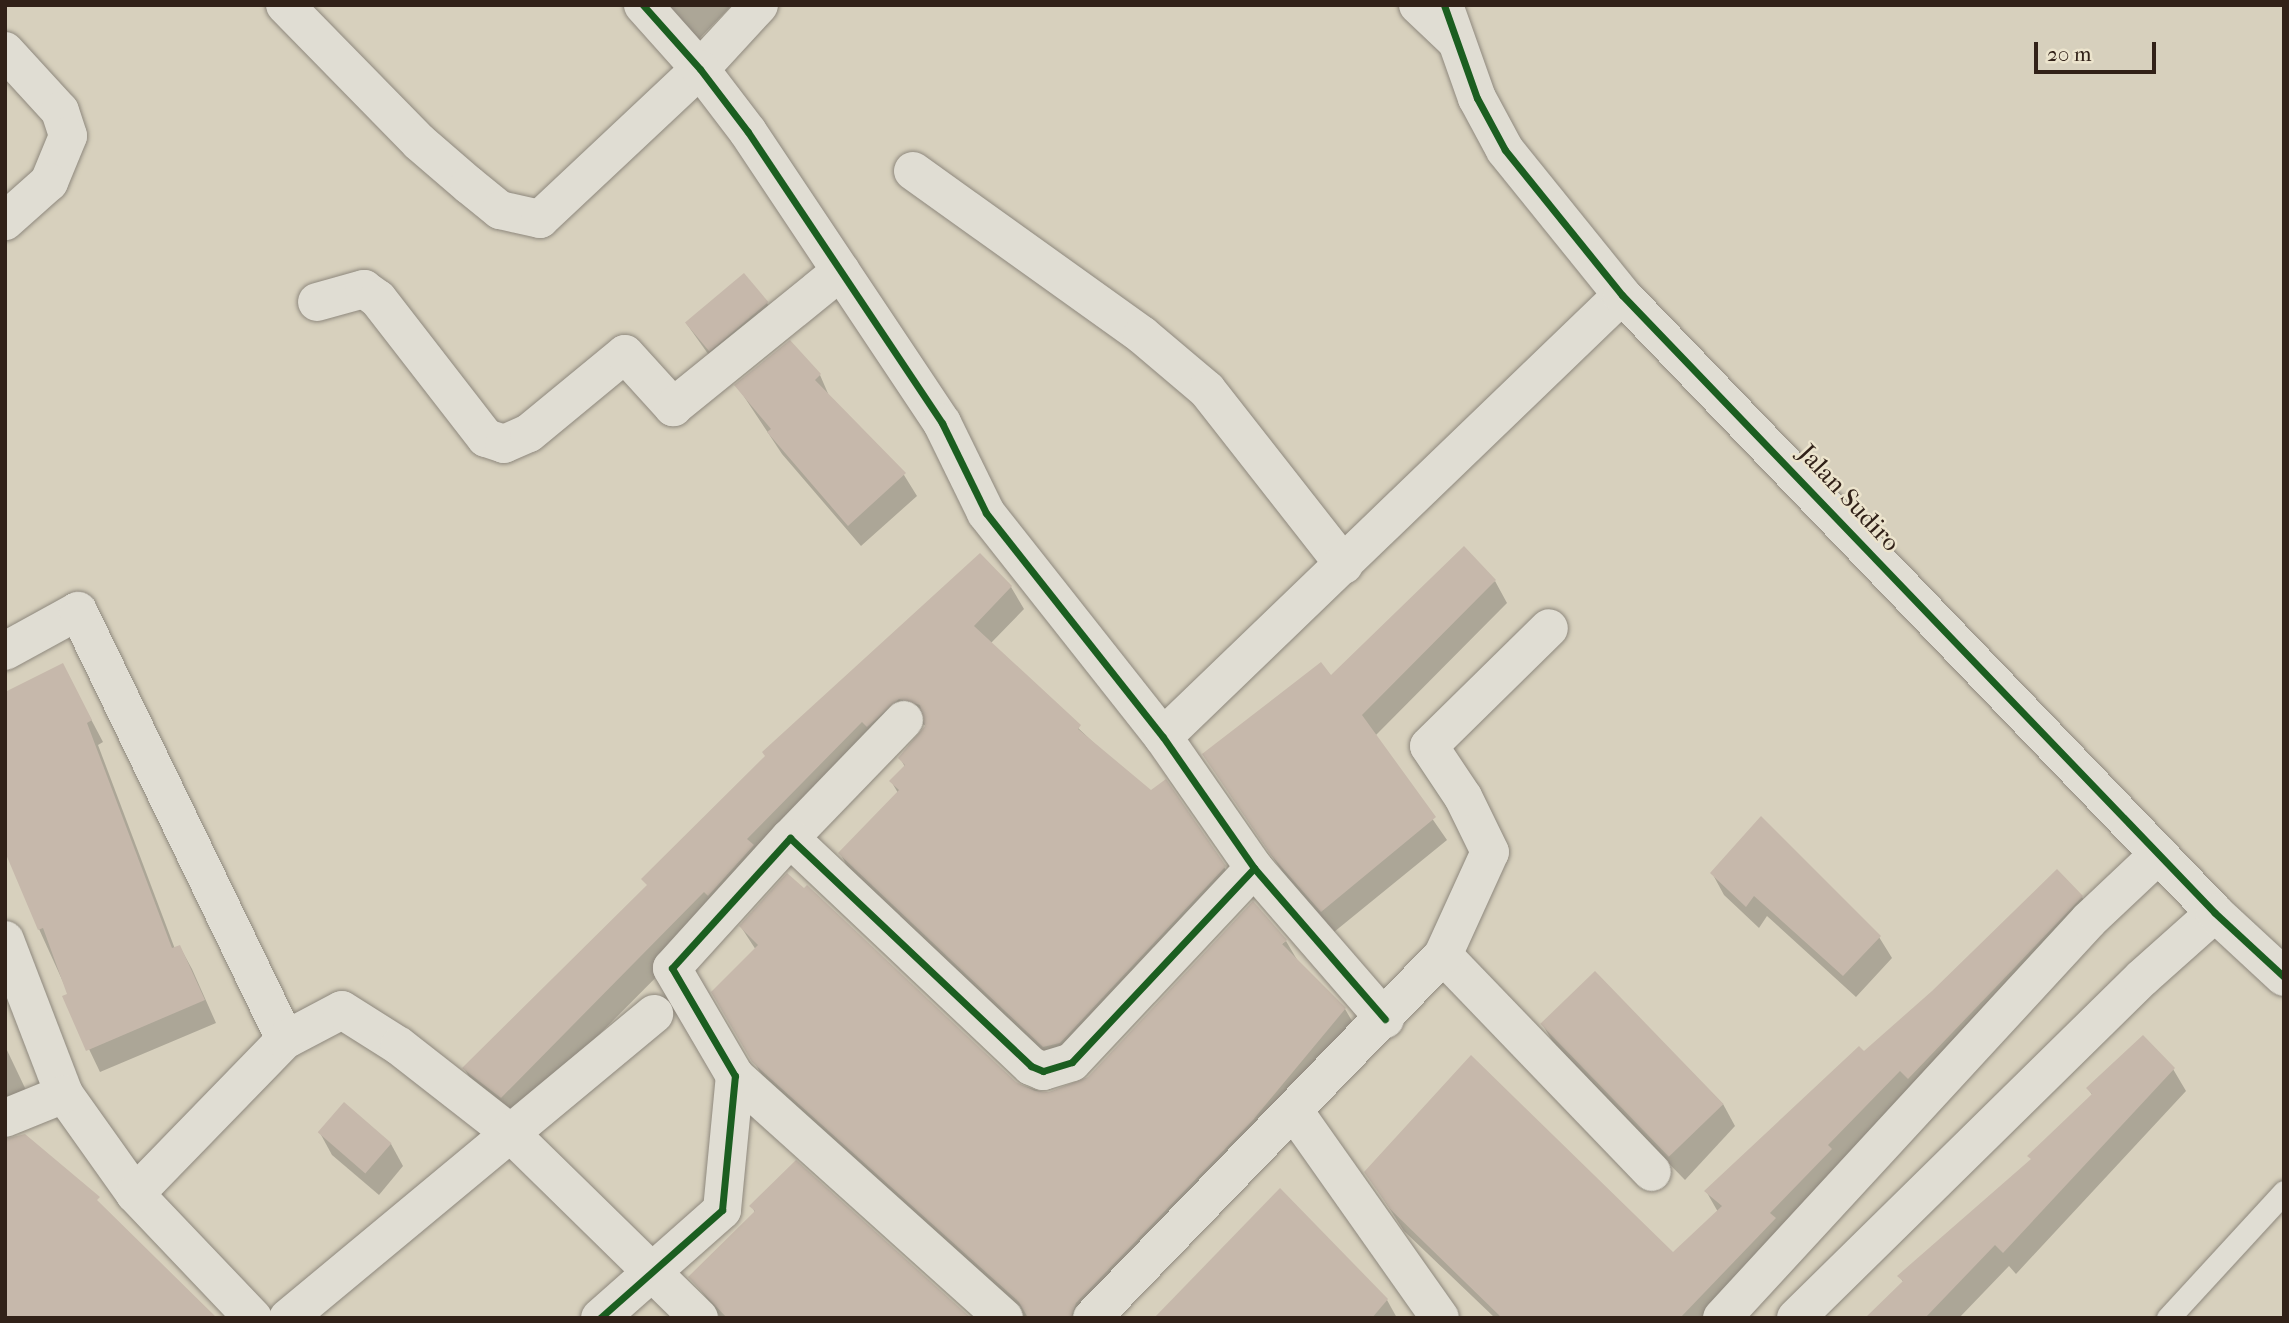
<!DOCTYPE html>
<style>
body{margin:0}
#map{position:relative;width:2289px;height:1323px;overflow:hidden;background:#d7d0bd;font-family:"IM FELL French Canon",serif}
div>[style]{position:absolute}
.shadow>*{inset:0;background:#0003}
.building>*{inset:0;background:#c6b8ab;transform-origin:0 0}
.roads{filter:drop-shadow(0 0 2px #8e887d) drop-shadow(0 0 2px #8e887d)}
.lane>*{height:23px;margin:-11.5px;padding:0 11.5px;transform-origin:11.5px;border-radius:11.5px;background:#e0ddd3}
.street>*{height:38px;margin:-19px;padding:0 19px;transform-origin:19px;border-radius:19px;background:#e0ddd3}
.secondary>*{height:38px;margin:-19px;padding:0 19px;transform-origin:19px;border-radius:19px;background:#e0ddd3}
.cycleway>*{height:7px;margin:-3.5px;padding:0 3.5px;transform-origin:3.5px;border-radius:3.5px;background:#1b5e20}
span{translate:-50% -50%;white-space:nowrap;text-align:center;line-height:1.15;-webkit-text-stroke:5px #ece4cd;paint-order:stroke}
.street-label{font-size:26px;color:#312118}
.frame{position:absolute;inset:0;border:7px solid #312118;pointer-events:none}
.scale{position:absolute;left:2034px;top:42px;width:122px;height:32px;box-sizing:border-box;border:4px solid #312118;border-top:0;padding-left:9px;font-size:21px;line-height:24px;white-space:nowrap;color:#312118;-webkit-text-stroke:5px #ece4cd;paint-order:stroke}
</style>
<div id="map">
<div class="shadow">
<i style="clip-path:polygon(662px 5px,732px 5px,698px 40px)"></i>
<i style="clip-path:polygon(767px 303px,780px 324px,721px 372px,686px 323px)"></i>
<i style="clip-path:polygon(820px 375px,830px 398px,904px 475px,917px 496px,861px 546px,782px 454px,737px 386px)"></i>
<i style="clip-path:polygon(980px 556px,1011px 587px,1024px 609px,990px 644px,1224px 867px,1237px 889px,1057px 1069px,852px 875px,840px 853px,898px 793px,891px 781px,905px 767px,900px 758px,927px 726px,912px 720px,515px 1119px,477px 1090px,464px 1068px)"></i>
<i style="clip-path:polygon(1495px 581px,1507px 603px,1375px 736px,1447px 840px,1334px 932px,1286px 877px,1204px 755px)"></i>
<i style="clip-path:polygon(74px 687px,103px 742px,98px 745px,175px 949px,180px 947px,192px 969px,216px 1023px,100px 1072px,64px 997px,69px 995px,39px 929px)"></i>
<i style="clip-path:polygon(1712px 873px,1879px 937px,1892px 958px,1856px 997px,1767px 916px,1759px 928px,1724px 895px)"></i>
<i style="clip-path:polygon(2082px 897px,2094px 918px,1717px 1318px,1495px 1318px,1404px 1231px,1366px 1172px,1673px 1255px,1718px 1212px,1706px 1191px,1864px 1054px)"></i>
<i style="clip-path:polygon(741px 927px,1015px 1083px,1049px 1094px,1089px 1078px,1286px 941px,1299px 963px,1345px 1009px,1358px 1031px,1095px 1318px,1025px 1318px,767px 1084px,714px 993px,756px 950px)"></i>
<i style="clip-path:polygon(1595px 974px,1723px 1104px,1735px 1126px,1685px 1180px,1557px 1049px,1544px 1027px)"></i>
<i style="clip-path:polygon(5px 1046px,35px 1109px,5px 1123px)"></i>
<i style="clip-path:polygon(2173px 1069px,2186px 1091px,2016px 1274px,2009px 1266px,1959px 1318px,1867px 1318px,1904px 1283px,1899px 1276px,2032px 1160px,2093px 1096px,2088px 1089px)"></i>
<i style="clip-path:polygon(320px 1133px,391px 1144px,403px 1166px,379px 1195px,332px 1155px)"></i>
<i style="clip-path:polygon(752px 1206px,968px 1318px,721px 1318px,691px 1277px,755px 1213px)"></i>
<i style="clip-path:polygon(1387px 1300px,1397px 1318px,1156px 1318px)"></i>
</div>
<div class="building">
<i style="left:744px;top:273px;width:38px;height:77px;rotate:50deg"></i>
<i style="clip-path:polygon(790px 340px,821px 374px,815px 380px,906px 473px,848px 526px,767px 432px,771px 429px,734px 385px)"></i>
<i style="clip-path:polygon(1464px 546px,1496px 580px,1362px 715px,1436px 817px,1321px 912px,1271px 855px,1202px 754px,1321px 662px,1331px 675px)"></i>
<i style="clip-path:polygon(980px 553px,1012px 586px,974px 626px,1081px 725px,1078px 729px,1151px 790px,1166px 779px,1226px 866px,1060px 1043px,1043px 1047px,838px 853px,899px 790px,889px 781px,905px 765px,898px 758px,925px 726px,920px 705px,899px 699px,867px 727px,862px 722px,747px 839px,754px 845px,708px 896px,704px 892px,501px 1098px,462px 1068px,647px 885px,641px 879px,765px 756px,762px 752px)"></i>
<i style="clip-path:polygon(63px 663px,92px 720px,87px 723px,172px 948px,180px 945px,205px 1000px,86px 1051px,62px 996px,67px 994px,43px 928px,38px 930px,5px 852px,5px 692px)"></i>
<i style="clip-path:polygon(1761px 816px,1881px 936px,1843px 976px,1754px 896px,1746px 907px,1710px 873px)"></i>
<i style="clip-path:polygon(2057px 869px,2083px 896px,1908px 1079px,1900px 1071px,1828px 1145px,1832px 1149px,1770px 1213px,1776px 1218px,1680px 1318px,1502px 1318px,1390px 1209px,1364px 1172px,1471px 1055px,1673px 1252px,1722px 1206px,1704px 1191px,1859px 1046px,1864px 1051px,1932px 991px)"></i>
<i style="clip-path:polygon(787px 873px,804px 888px,807px 885px,1016px 1082px,1035px 1091px,1049px 1092px,1088px 1077px,1253px 901px,1287px 940px,1282px 944px,1346px 1008px,1253px 1120px,1076px 1303px,1071px 1318px,1028px 1318px,1019px 1302px,752px 1062px,711px 992px,758px 945px,739px 926px)"></i>
<i style="left:1595px;top:971px;width:185px;height:76px;rotate:46deg"></i>
<i style="clip-path:polygon(2143px 1035px,2175px 1068px,2003px 1253px,1995px 1245px,1925px 1318px,1865px 1318px,1903px 1281px,1897px 1276px,2031px 1159px,2027px 1156px,2092px 1094px,2086px 1088px)"></i>
<i style="left:344px;top:1102px;width:63px;height:40px;rotate:41deg"></i>
<i style="clip-path:polygon(25px 1134px,100px 1197px,97px 1200px,217px 1318px,5px 1318px,5px 1139px)"></i>
<i style="clip-path:polygon(796px 1160px,971px 1318px,727px 1318px,688px 1277px,755px 1211px,749px 1206px)"></i>
<i style="clip-path:polygon(1280px 1188px,1388px 1299px,1372px 1318px,1154px 1318px)"></i>
</div>
<div class="roads">
<div class="lane">
<i style="left:2168px;top:1318px;width:171px;rotate:-47.4deg"></i>
</div>
<div class="street">
<i style="left:285px;top:5px;width:192px;rotate:45.6deg"></i>
<i style="left:419px;top:142px;width:66px;rotate:40.7deg"></i>
<i style="left:469px;top:185px;width:40px;rotate:39deg"></i>
<i style="left:500px;top:210px;width:41px;rotate:12.7deg"></i>
<i style="left:540px;top:219px;width:219px;rotate:-43.2deg"></i>
<i style="left:700px;top:69px;width:87px;rotate:-47.3deg"></i>
<i style="left:643px;top:5px;width:86px;rotate:48.3deg"></i>
<i style="left:700px;top:69px;width:79px;rotate:52.7deg"></i>
<i style="left:748px;top:132px;width:350px;rotate:56.3deg"></i>
<i style="left:942px;top:423px;width:100px;rotate:63.9deg"></i>
<i style="left:986px;top:513px;width:285px;rotate:51.7deg"></i>
<i style="left:1163px;top:737px;width:160px;rotate:55.2deg"></i>
<i style="left:1254px;top:868px;width:200px;rotate:49.1deg"></i>
<i style="left:1418px;top:5px;width:52px;rotate:43.5deg"></i>
<i style="left:5px;top:51px;width:81px;rotate:47.5deg"></i>
<i style="left:60px;top:111px;width:26px;rotate:72deg"></i>
<i style="left:68px;top:136px;width:50px;rotate:112.4deg"></i>
<i style="left:49px;top:182px;width:59px;rotate:138.4deg"></i>
<i style="left:913px;top:171px;width:282px;rotate:35.6deg"></i>
<i style="left:1142px;top:335px;width:85px;rotate:40.2deg"></i>
<i style="left:1207px;top:390px;width:222px;rotate:51.9deg"></i>
<i style="left:317px;top:302px;width:49px;rotate:-15.5deg"></i>
<i style="left:364px;top:289px;width:17px;rotate:36deg"></i>
<i style="left:378px;top:299px;width:176px;rotate:52.2deg"></i>
<i style="left:486px;top:438px;width:19px;rotate:18deg"></i>
<i style="left:504px;top:444px;width:27px;rotate:-24deg"></i>
<i style="left:529px;top:433px;width:124px;rotate:-39.5deg"></i>
<i style="left:625px;top:354px;width:72px;rotate:47.8deg"></i>
<i style="left:673px;top:407px;width:216px;rotate:-39deg"></i>
<i style="left:5px;top:651px;width:83px;rotate:-28.7deg"></i>
<i style="left:78px;top:611px;width:476px;rotate:64.2deg"></i>
<i style="left:1163px;top:737px;width:637px;rotate:-43.92deg"></i>
<i style="left:790px;top:838px;width:164px;rotate:-46deg"></i>
<i style="left:5px;top:940px;width:165px;rotate:69deg"></i>
<i style="left:64px;top:1094px;width:123px;rotate:54.6deg"></i>
<i style="left:135px;top:1194px;width:171px;rotate:46.4deg"></i>
<i style="left:1443px;top:955px;width:301px;rotate:46.1deg"></i>
<i style="left:735px;top:1076px;width:362px;rotate:42deg"></i>
<i style="left:1294px;top:1111px;width:253px;rotate:54.8deg"></i>
<i style="left:5px;top:1118px;width:64px;rotate:-22.1deg"></i>
<i style="left:135px;top:1194px;width:215px;rotate:-45.8deg"></i>
<i style="left:285px;top:1040px;width:64px;rotate:-27.8deg"></i>
<i style="left:342px;top:1010px;width:67px;rotate:32.3deg"></i>
<i style="left:399px;top:1046px;width:140px;rotate:38deg"></i>
<i style="left:509px;top:1132px;width:266px;rotate:44.4deg"></i>
<i style="left:288px;top:1318px;width:476px;rotate:-39.7deg"></i>
<i style="left:600px;top:1318px;width:163px;rotate:-41.5deg"></i>
<i style="left:722px;top:1210px;width:135px;rotate:-84.5deg"></i>
<i style="left:735px;top:1076px;width:125px;rotate:-120.3deg"></i>
<i style="left:672px;top:968px;width:176px;rotate:-47.8deg"></i>
<i style="left:790px;top:838px;width:332px;rotate:43.4deg"></i>
<i style="left:1031px;top:1066px;width:13px;rotate:23deg"></i>
<i style="left:1043px;top:1071px;width:30px;rotate:-17deg"></i>
<i style="left:1072px;top:1062px;width:266px;rotate:-46.8deg"></i>
<i style="left:1092px;top:1318px;width:505px;rotate:-45.96deg"></i>
<i style="left:1443px;top:955px;width:113px;rotate:-65.5deg"></i>
<i style="left:1490px;top:852px;width:61px;rotate:-116.1deg"></i>
<i style="left:1463px;top:797px;width:61px;rotate:-123.7deg"></i>
<i style="left:1429px;top:746px;width:168px;rotate:-44.5deg"></i>
<i style="left:1722px;top:1318px;width:541px;rotate:-47.32deg"></i>
<i style="left:2089px;top:920px;width:96px;rotate:-43.3deg"></i>
<i style="left:1796px;top:1318px;width:485px;rotate:-44.5deg"></i>
<i style="left:2142px;top:978px;width:98px;rotate:-41.7deg"></i>
</div>
<div class="secondary">
<i style="left:1444px;top:5px;width:99px;rotate:70.5deg"></i>
<i style="left:1477px;top:98px;width:59px;rotate:61.7deg"></i>
<i style="left:1505px;top:150px;width:186px;rotate:51.1deg"></i>
<i style="left:1622px;top:295px;width:856px;rotate:46.18deg"></i>
<i style="left:2215px;top:913px;width:94px;rotate:42.8deg"></i>
</div>
</div>
<div class="cycleway">
<i style="left:643px;top:5px;width:86px;rotate:48.3deg"></i>
<i style="left:700px;top:69px;width:79px;rotate:52.7deg"></i>
<i style="left:748px;top:132px;width:350px;rotate:56.3deg"></i>
<i style="left:942px;top:423px;width:100px;rotate:63.9deg"></i>
<i style="left:986px;top:513px;width:285px;rotate:51.7deg"></i>
<i style="left:1163px;top:737px;width:160px;rotate:55.2deg"></i>
<i style="left:1254px;top:868px;width:200px;rotate:49.1deg"></i>
<i style="left:1444px;top:5px;width:99px;rotate:70.5deg"></i>
<i style="left:1477px;top:98px;width:59px;rotate:61.7deg"></i>
<i style="left:1505px;top:150px;width:186px;rotate:51.1deg"></i>
<i style="left:1622px;top:295px;width:856px;rotate:46.18deg"></i>
<i style="left:2215px;top:913px;width:94px;rotate:42.8deg"></i>
<i style="left:600px;top:1318px;width:163px;rotate:-41.5deg"></i>
<i style="left:722px;top:1210px;width:135px;rotate:-84.5deg"></i>
<i style="left:735px;top:1076px;width:125px;rotate:-120.3deg"></i>
<i style="left:672px;top:968px;width:176px;rotate:-47.8deg"></i>
<i style="left:790px;top:838px;width:332px;rotate:43.4deg"></i>
<i style="left:1031px;top:1066px;width:13px;rotate:23deg"></i>
<i style="left:1043px;top:1071px;width:30px;rotate:-17deg"></i>
<i style="left:1072px;top:1062px;width:266px;rotate:-46.8deg"></i>
</div>
<div class="street-label">
<span style="left:1849px;top:498px;rotate:47deg">Jalan Sudiro</span>
</div>
<div class="frame"></div>
<div class="scale">20 m</div>
</div>
